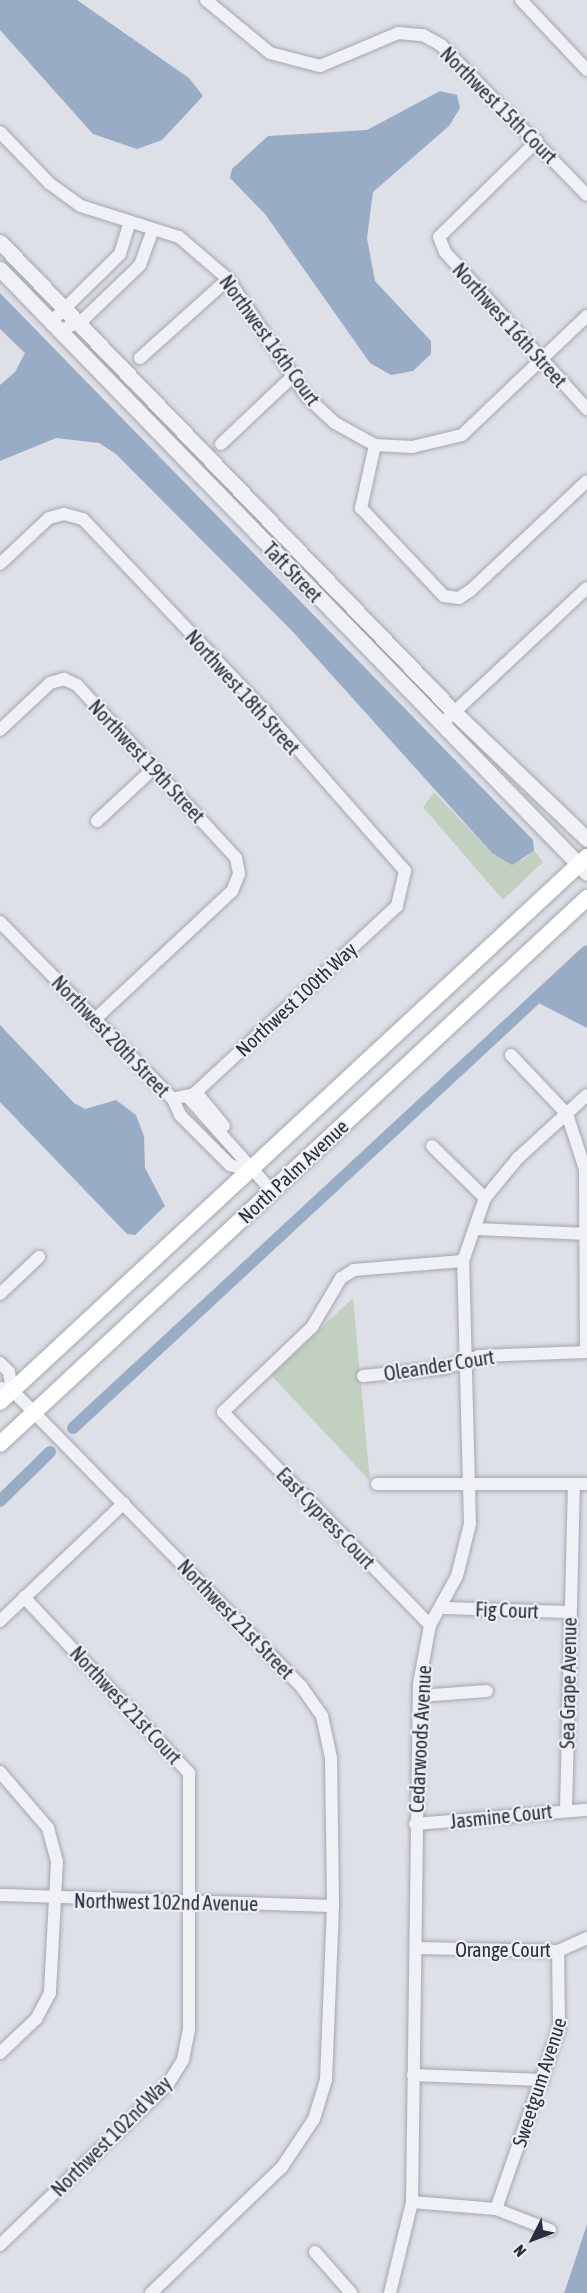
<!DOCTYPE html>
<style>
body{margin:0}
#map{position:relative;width:587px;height:2293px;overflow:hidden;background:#dde0e7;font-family:"Asap Condensed",sans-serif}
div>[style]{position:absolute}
.green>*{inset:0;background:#c2d1bf}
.water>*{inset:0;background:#99acc6}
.canal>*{height:12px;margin:-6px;padding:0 6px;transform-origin:6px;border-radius:6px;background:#99acc6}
.roads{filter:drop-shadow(0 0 2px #a3a7b1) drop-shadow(0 0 2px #a3a7b1)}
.minor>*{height:12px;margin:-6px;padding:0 6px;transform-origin:6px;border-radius:6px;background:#f0f1f5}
.tertiary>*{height:15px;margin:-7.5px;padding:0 7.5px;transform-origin:7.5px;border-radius:7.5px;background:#f0f1f5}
.secondary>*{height:16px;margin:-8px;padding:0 8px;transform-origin:8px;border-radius:8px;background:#fff}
span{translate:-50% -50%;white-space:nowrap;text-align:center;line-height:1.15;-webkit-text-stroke:4.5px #edeff5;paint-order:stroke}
.street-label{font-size:20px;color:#272e3d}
.north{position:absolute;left:503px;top:2209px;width:60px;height:60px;-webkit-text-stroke:4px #edeff5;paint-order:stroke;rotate:228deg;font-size:16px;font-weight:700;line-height:24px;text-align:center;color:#272e3d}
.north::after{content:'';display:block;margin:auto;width:21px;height:27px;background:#272e3d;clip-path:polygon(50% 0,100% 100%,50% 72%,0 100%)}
</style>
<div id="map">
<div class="green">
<i style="clip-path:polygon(434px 792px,492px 853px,523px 860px,534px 851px,543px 862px,503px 900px,423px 807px)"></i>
<i style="clip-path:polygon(353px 1298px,370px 1481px,271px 1375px)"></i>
</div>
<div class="water">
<i style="clip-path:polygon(0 0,77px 0,189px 78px,203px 96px,162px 140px,137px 149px,93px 134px,0 30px)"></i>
<i style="clip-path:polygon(440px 91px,457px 95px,460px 108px,449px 126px,373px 192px,367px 238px,375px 281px,431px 341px,431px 354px,413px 371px,391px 375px,370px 363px,265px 214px,230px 178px,232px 169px,268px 136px,367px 130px)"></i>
<i style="clip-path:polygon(0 293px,533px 840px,534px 851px,512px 865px,492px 853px,292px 631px,116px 454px,99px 443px,56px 438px,0 461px,0 385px,15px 372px,25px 353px,0 329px)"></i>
<i style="clip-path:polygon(587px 951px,587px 1028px,531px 999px)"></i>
<i style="clip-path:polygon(0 1025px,74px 1103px,85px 1109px,116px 1100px,136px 1115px,144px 1136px,145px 1168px,165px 1206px,135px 1235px,127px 1234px,0 1102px)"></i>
<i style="clip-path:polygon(587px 2224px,587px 2293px,564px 2293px,572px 2270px)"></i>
</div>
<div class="canal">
<i style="left:73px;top:1428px;width:701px;rotate:-42.86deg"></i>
<i style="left:0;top:1501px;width:70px;rotate:-44.4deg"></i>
</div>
<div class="roads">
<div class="minor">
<i style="left:206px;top:0;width:83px;rotate:39.6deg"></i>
<i style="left:270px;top:53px;width:52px;rotate:14.6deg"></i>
<i style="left:320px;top:66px;width:85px;rotate:-22.9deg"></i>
<i style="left:398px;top:33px;width:25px;rotate:5deg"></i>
<i style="left:423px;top:35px;width:21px;rotate:29deg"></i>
<i style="left:441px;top:45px;width:209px;rotate:45.8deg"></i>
<i style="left:521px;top:0;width:96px;rotate:46.7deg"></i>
<i style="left:0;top:132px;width:71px;rotate:46.1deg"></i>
<i style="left:49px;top:183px;width:39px;rotate:36deg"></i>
<i style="left:81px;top:206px;width:103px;rotate:17.6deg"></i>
<i style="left:179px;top:237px;width:65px;rotate:40.6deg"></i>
<i style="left:228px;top:279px;width:142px;rotate:56.2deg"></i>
<i style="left:307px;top:397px;width:38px;rotate:43deg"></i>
<i style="left:335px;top:423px;width:46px;rotate:28.8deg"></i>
<i style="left:375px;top:445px;width:65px;rotate:102.5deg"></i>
<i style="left:361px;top:508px;width:121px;rotate:46.7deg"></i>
<i style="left:444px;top:596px;width:15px;rotate:8deg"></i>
<i style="left:459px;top:598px;width:14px;rotate:-34deg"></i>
<i style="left:471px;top:590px;width:159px;rotate:-43.2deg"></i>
<i style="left:537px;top:141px;width:137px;rotate:135.6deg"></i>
<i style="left:439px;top:237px;width:16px;rotate:68deg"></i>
<i style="left:445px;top:252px;width:212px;rotate:47.9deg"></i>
<i style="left:51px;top:322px;width:97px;rotate:-44.6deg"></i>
<i style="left:120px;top:254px;width:31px;rotate:-73deg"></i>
<i style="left:60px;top:331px;width:28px;rotate:-27deg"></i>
<i style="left:85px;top:318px;width:76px;rotate:-43.9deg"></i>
<i style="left:140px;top:265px;width:37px;rotate:-70deg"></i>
<i style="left:140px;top:358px;width:118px;rotate:-41.9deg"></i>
<i style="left:221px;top:444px;width:100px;rotate:-43.4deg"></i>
<i style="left:375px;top:445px;width:37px;rotate:3deg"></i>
<i style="left:412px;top:447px;width:51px;rotate:-13.5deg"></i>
<i style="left:462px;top:435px;width:173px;rotate:-43.6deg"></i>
<i style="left:0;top:564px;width:67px;rotate:-43.2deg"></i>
<i style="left:49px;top:518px;width:16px;rotate:-15deg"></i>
<i style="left:64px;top:514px;width:20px;rotate:15deg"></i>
<i style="left:83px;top:519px;width:260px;rotate:46.6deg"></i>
<i style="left:262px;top:708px;width:217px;rotate:48.7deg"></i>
<i style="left:405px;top:871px;width:36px;rotate:103deg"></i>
<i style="left:397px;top:906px;width:277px;rotate:137.2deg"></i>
<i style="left:194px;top:1094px;width:22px;rotate:167deg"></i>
<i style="left:448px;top:718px;width:190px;rotate:-43.1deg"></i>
<i style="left:0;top:730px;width:69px;rotate:-43.2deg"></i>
<i style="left:50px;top:683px;width:15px;rotate:-16deg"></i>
<i style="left:64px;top:679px;width:14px;rotate:25deg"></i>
<i style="left:77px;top:685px;width:235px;rotate:47.4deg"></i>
<i style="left:236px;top:858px;width:16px;rotate:79deg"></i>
<i style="left:239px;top:874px;width:18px;rotate:112deg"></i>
<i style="left:232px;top:891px;width:189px;rotate:136.9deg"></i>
<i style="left:97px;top:821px;width:78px;rotate:-42.9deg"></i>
<i style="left:0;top:922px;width:248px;rotate:45.7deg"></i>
<i style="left:173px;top:1099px;width:17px;rotate:66deg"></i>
<i style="left:180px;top:1115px;width:71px;rotate:45deg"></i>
<i style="left:230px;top:1165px;width:20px;rotate:15deg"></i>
<i style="left:511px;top:1055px;width:81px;rotate:46.5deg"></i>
<i style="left:567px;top:1114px;width:58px;rotate:71.9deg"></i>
<i style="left:585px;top:1169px;width:183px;rotate:89.7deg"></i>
<i style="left:196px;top:1092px;width:44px;rotate:50.5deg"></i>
<i style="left:187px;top:1096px;width:127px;rotate:48.2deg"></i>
<i style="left:432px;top:1146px;width:74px;rotate:44.5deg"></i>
<i style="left:477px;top:1229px;width:110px;rotate:2.6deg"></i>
<i style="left:0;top:1294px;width:54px;rotate:-43.5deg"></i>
<i style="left:0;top:1363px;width:13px;rotate:45deg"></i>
<i style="left:9px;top:1372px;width:18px;rotate:81deg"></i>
<i style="left:363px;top:1376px;width:82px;rotate:-5.6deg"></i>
<i style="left:445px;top:1368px;width:36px;rotate:-19deg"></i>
<i style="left:479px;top:1356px;width:108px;rotate:-2.1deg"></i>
<i style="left:0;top:1388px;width:12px;rotate:9deg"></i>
<i style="left:12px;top:1390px;width:414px;rotate:45.7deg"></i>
<i style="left:301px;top:1686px;width:37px;rotate:55deg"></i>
<i style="left:322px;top:1716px;width:43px;rotate:77.9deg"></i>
<i style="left:331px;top:1758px;width:148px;rotate:89.2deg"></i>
<i style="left:333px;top:1906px;width:174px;rotate:92.3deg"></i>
<i style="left:326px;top:2080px;width:41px;rotate:107.1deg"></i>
<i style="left:314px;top:2119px;width:58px;rotate:123.7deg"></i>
<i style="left:282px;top:2167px;width:182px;rotate:136.1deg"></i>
<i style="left:377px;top:1484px;width:210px"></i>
<i style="left:444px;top:1608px;width:126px;rotate:1.8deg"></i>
<i style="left:0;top:1621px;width:171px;rotate:-43.6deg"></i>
<i style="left:430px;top:1625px;width:297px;rotate:-134.2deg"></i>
<i style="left:223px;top:1412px;width:123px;rotate:-43.7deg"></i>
<i style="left:312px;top:1327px;width:57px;rotate:-59.4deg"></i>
<i style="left:341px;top:1278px;width:15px;rotate:-32deg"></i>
<i style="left:354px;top:1270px;width:109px;rotate:-4.7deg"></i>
<i style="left:419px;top:1696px;width:68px;rotate:-4.2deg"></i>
<i style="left:0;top:1772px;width:74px;rotate:49.4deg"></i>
<i style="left:48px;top:1828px;width:35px;rotate:75deg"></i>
<i style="left:57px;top:1862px;width:131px;rotate:93.1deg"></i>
<i style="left:50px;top:1993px;width:30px;rotate:118deg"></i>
<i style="left:36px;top:2019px;width:50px;rotate:136.6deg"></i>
<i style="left:566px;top:1809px;width:325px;rotate:-88.6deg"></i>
<i style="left:415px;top:1824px;width:173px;rotate:-4.7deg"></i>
<i style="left:0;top:1895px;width:333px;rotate:1.9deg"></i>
<i style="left:417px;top:1948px;width:141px;rotate:1.2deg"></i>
<i style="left:558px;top:1951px;width:32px;rotate:-24deg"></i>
<i style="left:413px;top:2075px;width:130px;rotate:2.2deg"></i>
<i style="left:412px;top:2202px;width:84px;rotate:4.8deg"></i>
<i style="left:496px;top:2209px;width:58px;rotate:21.3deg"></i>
<i style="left:496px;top:2209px;width:192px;rotate:-70.8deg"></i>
<i style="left:559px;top:2028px;width:77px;rotate:-90.7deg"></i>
<i style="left:0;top:2245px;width:233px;rotate:-43.8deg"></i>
<i style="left:168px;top:2084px;width:28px;rotate:-58deg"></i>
<i style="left:183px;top:2060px;width:31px;rotate:-79deg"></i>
<i style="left:189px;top:2030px;width:257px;rotate:-90deg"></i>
<i style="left:189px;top:1773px;width:241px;rotate:-133.2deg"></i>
<i style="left:315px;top:2252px;width:55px;rotate:48.7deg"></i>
<i style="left:390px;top:2293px;width:94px;rotate:-76.4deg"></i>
<i style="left:412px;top:2202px;width:518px;rotate:-89.23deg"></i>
<i style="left:419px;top:1684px;width:60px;rotate:-79.4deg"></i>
<i style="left:430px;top:1625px;width:56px;rotate:-61.1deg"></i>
<i style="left:457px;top:1576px;width:54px;rotate:-76deg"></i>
<i style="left:470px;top:1524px;width:263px;rotate:-91.5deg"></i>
<i style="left:463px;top:1261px;width:67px;rotate:-70.8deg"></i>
<i style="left:485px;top:1198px;width:52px;rotate:-50.5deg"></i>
<i style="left:518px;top:1158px;width:93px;rotate:-42.4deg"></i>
</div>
<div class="tertiary">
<i style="left:0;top:242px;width:653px;rotate:45.99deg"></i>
<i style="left:454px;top:712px;width:184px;rotate:43.7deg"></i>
<i style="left:0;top:269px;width:842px;rotate:45.82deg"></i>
</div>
<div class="secondary">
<i style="left:0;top:1402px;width:801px;rotate:-42.88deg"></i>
<i style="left:0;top:1444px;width:802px;rotate:-42.93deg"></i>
</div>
</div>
<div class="street-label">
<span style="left:499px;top:105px;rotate:45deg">Northwest 15th Court</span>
<span style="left:510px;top:325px;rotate:48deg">Northwest 16th Street</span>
<span style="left:270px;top:340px;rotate:54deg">Northwest 16th Court</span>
<span style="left:293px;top:572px;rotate:46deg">Taft Street</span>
<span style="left:243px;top:692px;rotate:48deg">Northwest 18th Street</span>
<span style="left:147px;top:761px;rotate:47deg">Northwest 19th Street</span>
<span style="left:296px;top:999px;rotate:-43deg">Northwest 100th Way</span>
<span style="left:111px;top:1036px;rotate:46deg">Northwest 20th Street</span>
<span style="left:293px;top:1171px;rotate:-43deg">North Palm Avenue</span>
<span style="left:439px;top:1365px;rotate:-9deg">Oleander Court</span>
<span style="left:326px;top:1518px;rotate:46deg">East Cypress Court</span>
<span style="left:507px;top:1610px;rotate:2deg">Fig Court</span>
<span style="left:236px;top:1619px;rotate:46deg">Northwest 21st Street</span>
<span style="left:568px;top:1683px;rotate:-89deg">Sea Grape Avenue</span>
<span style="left:126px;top:1705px;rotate:47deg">Northwest 21st Court</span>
<span style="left:420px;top:1739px;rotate:-87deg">Cedarwoods Avenue</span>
<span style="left:501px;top:1816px;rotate:-6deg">Jasmine Court</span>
<span style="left:166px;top:1902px;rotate:1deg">Northwest 102nd Avenue</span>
<span style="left:503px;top:1949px">Orange Court</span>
<span style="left:539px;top:2082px;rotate:-72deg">Sweetgum Avenue</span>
<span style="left:111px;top:2136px;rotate:-45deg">Northwest 102nd Way</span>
</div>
<div class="north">N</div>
</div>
